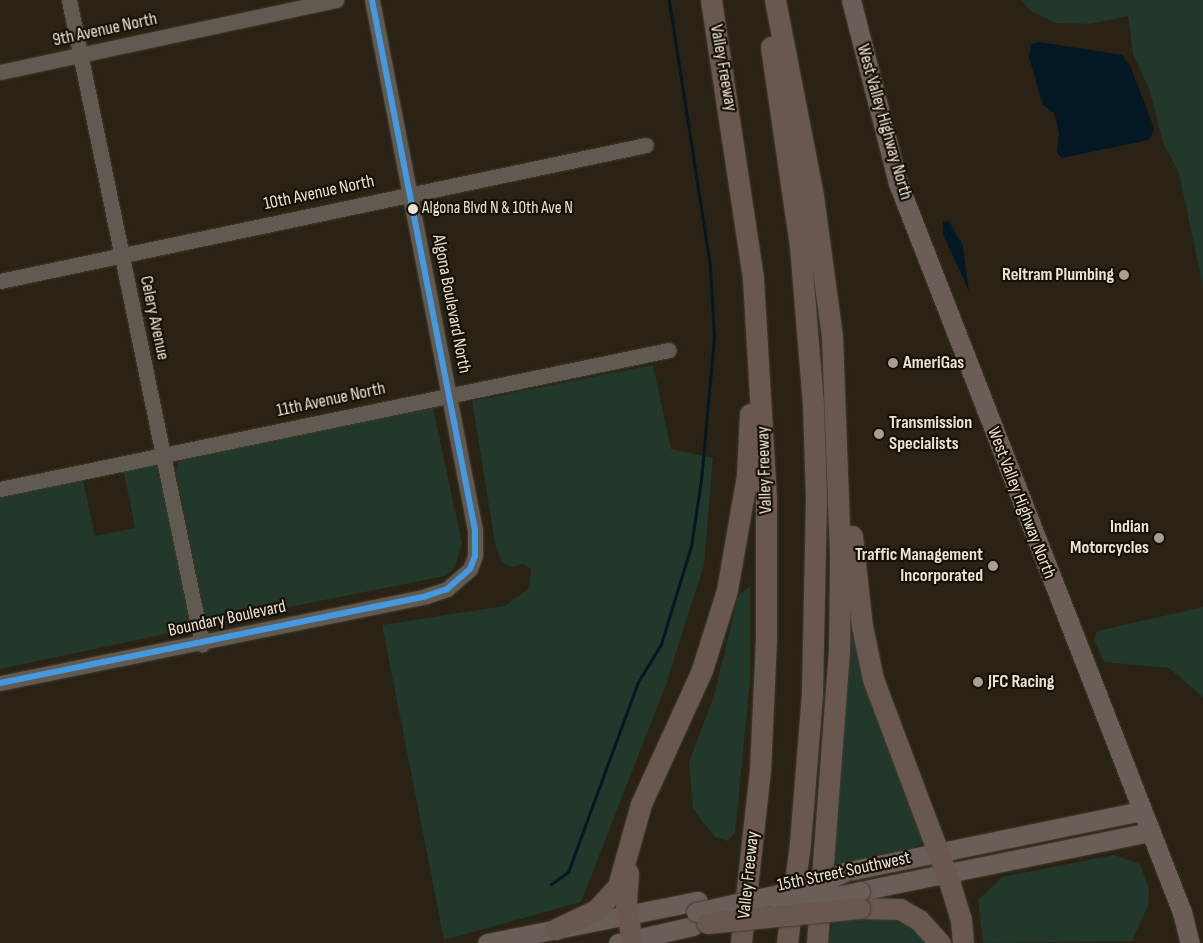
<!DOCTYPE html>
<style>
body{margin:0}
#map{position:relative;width:1203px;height:943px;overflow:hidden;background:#2a2214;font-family:"Sofia Sans Condensed",sans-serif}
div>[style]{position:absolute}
.green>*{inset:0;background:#21382a}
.water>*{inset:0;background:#041823}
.stream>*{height:3px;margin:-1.5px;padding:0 1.5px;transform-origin:1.5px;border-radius:1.5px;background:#041823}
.roads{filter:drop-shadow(0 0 1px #423c31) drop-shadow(0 0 1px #423c31)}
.minor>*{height:15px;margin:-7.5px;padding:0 7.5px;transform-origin:7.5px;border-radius:7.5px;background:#605a50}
.major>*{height:19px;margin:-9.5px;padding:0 9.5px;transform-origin:9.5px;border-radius:9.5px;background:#6b5e56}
.highway>*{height:21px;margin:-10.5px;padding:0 10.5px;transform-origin:10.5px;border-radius:10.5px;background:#695850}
.bridges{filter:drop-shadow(0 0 1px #423c31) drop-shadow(0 0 1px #423c31)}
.major-bridge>*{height:19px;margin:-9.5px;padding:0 9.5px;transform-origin:9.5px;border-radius:9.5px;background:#6b5e56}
.highway-bridge>*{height:21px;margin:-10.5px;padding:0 10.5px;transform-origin:10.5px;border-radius:10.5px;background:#695850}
.bus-1>*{height:6px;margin:-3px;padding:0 3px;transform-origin:3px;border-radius:3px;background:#4699e1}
.dots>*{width:14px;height:14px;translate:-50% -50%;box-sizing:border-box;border:2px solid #161006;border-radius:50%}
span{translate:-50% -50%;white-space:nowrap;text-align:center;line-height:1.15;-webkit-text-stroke:4.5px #161006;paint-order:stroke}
.bus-label{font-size:17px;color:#ebe3d4}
.left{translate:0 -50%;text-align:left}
.street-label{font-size:18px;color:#ebe3d4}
.poi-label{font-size:18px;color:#ebe3d4;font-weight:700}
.right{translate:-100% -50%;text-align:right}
</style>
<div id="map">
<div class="green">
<i style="clip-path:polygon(1021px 0,1203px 0,1203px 287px,1179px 173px,1163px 143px,1150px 91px,1133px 54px,1128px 16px,1089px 24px,1056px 23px,1032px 12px)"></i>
<i style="clip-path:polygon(653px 365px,671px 449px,713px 458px,704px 565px,665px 687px,581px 902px,444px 940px,382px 625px,504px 606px,529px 589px,531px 569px,524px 564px,511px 567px,502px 563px,495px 543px,472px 401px)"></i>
<i style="clip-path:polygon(433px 408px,462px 543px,455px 568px,445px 576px,214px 622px,205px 618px,176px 472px,178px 463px,193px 454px)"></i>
<i style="clip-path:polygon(153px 462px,160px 469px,192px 623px,189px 629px,0 669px,0 494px,82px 476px,95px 536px,135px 528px,123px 467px)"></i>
<i style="clip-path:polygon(750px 586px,750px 681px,735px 833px,727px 841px,715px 837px,693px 809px,689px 762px,714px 696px,738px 596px)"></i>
<i style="clip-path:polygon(1203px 607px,1203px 697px,1169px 668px,1104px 662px,1094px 640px,1097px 631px)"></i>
<i style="clip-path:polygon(850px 635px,855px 637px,924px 842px,914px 848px,831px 865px,847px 636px)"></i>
<i style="clip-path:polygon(1114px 855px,1140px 864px,1149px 889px,1148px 906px,1132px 941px,983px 943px,978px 900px,1002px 877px)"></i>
<i style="clip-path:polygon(884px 917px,919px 930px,932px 943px,829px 943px,832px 921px)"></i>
</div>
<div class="water">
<i style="clip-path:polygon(1039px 42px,1122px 55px,1130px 65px,1154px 128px,1152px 135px,1148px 140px,1062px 158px,1057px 153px,1059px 133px,1056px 120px,1054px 113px,1043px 105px,1029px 57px,1031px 44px)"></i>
<i style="clip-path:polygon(949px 221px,963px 246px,969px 291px,943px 234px,943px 222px)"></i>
</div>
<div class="stream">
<i style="left:551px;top:884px;width:21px;rotate:-35deg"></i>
<i style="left:568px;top:872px;width:202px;rotate:-69.8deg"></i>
<i style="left:638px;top:682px;width:44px;rotate:-58.8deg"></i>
<i style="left:661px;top:644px;width:102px;rotate:-73deg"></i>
<i style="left:691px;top:546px;width:67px;rotate:-81.4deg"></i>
<i style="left:701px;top:480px;width:145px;rotate:-84.8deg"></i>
<i style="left:714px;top:336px;width:70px;rotate:-93.3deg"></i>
<i style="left:710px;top:266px;width:269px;rotate:-98.8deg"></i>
</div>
<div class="roads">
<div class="minor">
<i style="left:69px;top:0;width:658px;rotate:78.33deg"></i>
<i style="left:0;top:72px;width:344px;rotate:-12.1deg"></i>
<i style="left:0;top:281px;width:660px;rotate:-11.89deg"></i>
<i style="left:0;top:489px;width:683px;rotate:-11.74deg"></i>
<i style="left:0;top:683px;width:435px;rotate:-11.5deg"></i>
<i style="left:426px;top:596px;width:22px;rotate:-18deg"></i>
<i style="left:447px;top:589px;width:30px;rotate:-41deg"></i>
<i style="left:470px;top:569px;width:14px;rotate:-69deg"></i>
<i style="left:475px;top:556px;width:26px;rotate:-90deg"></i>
<i style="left:475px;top:530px;width:540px;rotate:-101deg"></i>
</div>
<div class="major">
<i style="left:851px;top:0;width:189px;rotate:75.6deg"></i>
<i style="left:898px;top:183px;width:782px;rotate:68.72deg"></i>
<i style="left:1182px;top:912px;width:32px;rotate:76deg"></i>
<i style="left:844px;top:872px;width:304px;rotate:-11.6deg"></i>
<i style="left:860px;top:891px;width:297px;rotate:-11.5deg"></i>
<i style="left:487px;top:943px;width:215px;rotate:-11.3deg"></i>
<i style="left:618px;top:943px;width:77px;rotate:-12.8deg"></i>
</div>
<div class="highway">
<i style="left:711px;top:0;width:282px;rotate:81.4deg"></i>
<i style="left:753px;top:279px;width:219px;rotate:86.6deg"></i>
<i style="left:766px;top:498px;width:141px;rotate:90deg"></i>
<i style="left:766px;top:639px;width:131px;rotate:92.6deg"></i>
<i style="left:760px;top:770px;width:174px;rotate:96.3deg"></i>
<i style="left:775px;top:0;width:200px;rotate:79deg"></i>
<i style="left:813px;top:196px;width:141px;rotate:82.3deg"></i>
<i style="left:832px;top:336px;width:221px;rotate:87.9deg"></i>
<i style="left:840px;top:557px;width:93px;rotate:90.6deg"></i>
<i style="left:839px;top:650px;width:294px;rotate:94.3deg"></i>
<i style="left:771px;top:47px;width:201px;rotate:81.7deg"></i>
<i style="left:800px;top:246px;width:159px;rotate:85.3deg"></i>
<i style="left:813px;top:404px;width:96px;rotate:88.2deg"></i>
<i style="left:816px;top:500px;width:194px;rotate:91.2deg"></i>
<i style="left:812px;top:694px;width:150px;rotate:94.6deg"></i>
<i style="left:800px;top:844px;width:100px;rotate:97.5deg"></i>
<i style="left:852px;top:536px;width:91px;rotate:83.7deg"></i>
<i style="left:862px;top:626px;width:54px;rotate:78.3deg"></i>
<i style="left:873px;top:679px;width:219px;rotate:69.4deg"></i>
<i style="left:950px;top:884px;width:38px;rotate:73deg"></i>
<i style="left:961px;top:920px;width:23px;rotate:85deg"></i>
<i style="left:628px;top:873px;width:30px;rotate:94deg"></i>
<i style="left:626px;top:903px;width:40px;rotate:81.5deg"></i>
<i style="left:859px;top:908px;width:41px;rotate:1.4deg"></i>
<i style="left:900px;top:909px;width:22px;rotate:30deg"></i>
<i style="left:919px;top:920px;width:31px;rotate:48deg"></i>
<i style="left:556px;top:929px;width:44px;rotate:-25.4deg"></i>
<i style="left:596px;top:910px;width:33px;rotate:-47deg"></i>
<i style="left:618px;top:886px;width:85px;rotate:-74.3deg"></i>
<i style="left:641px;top:804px;width:147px;rotate:-65.5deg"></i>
<i style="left:702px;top:670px;width:84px;rotate:-72.6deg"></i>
<i style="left:727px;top:590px;width:117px;rotate:-80.1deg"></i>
<i style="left:747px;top:475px;width:61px;rotate:-87.2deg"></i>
</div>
</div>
<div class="bridges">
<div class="major-bridge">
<i style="left:780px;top:908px;width:82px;rotate:-12deg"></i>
<i style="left:696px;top:912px;width:118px;rotate:-12.3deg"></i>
<i style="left:811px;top:887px;width:36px;rotate:-24deg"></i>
</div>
<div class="highway-bridge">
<i style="left:707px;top:923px;width:153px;rotate:-5.6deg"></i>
</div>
</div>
<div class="bus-1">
<i style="left:0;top:683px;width:435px;rotate:-11.5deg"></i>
<i style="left:426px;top:596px;width:22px;rotate:-18deg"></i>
<i style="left:447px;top:589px;width:30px;rotate:-41deg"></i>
<i style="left:470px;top:569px;width:14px;rotate:-69deg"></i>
<i style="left:475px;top:556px;width:26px;rotate:-90deg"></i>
<i style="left:475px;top:530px;width:540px;rotate:-101deg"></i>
</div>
<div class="dots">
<i style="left:413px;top:209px;background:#ebe3d4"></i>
<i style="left:1124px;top:275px;background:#a79f91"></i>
<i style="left:893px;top:363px;background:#a79f91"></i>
<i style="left:879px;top:434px;background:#a79f91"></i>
<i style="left:1159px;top:538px;background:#a79f91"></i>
<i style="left:993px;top:566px;background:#a79f91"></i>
<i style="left:978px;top:682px;background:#a79f91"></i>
</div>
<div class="bus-label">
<span class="left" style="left:422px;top:209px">Algona Blvd N &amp; 10th Ave N</span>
</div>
<div class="street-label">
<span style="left:105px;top:30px;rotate:-12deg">9th Avenue North</span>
<span style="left:723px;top:68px;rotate:80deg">Valley Freeway</span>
<span style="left:884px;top:122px;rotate:74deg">West Valley Highway North</span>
<span style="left:319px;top:193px;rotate:-12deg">10th Avenue North</span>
<span style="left:451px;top:304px;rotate:79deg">Algona Boulevard North</span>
<span style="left:154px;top:318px;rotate:78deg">Celery Avenue</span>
<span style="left:331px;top:400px;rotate:-12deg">11th Avenue North</span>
<span style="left:765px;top:470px;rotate:-92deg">Valley Freeway</span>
<span style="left:1021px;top:503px;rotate:69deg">West Valley Highway North</span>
<span style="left:227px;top:619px;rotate:-12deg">Boundary Boulevard</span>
<span style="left:844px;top:872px;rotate:-12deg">15th Street Southwest</span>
<span style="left:749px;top:875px;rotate:-84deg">Valley Freeway</span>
</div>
<div class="poi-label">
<span class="right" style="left:1114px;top:275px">Reltram Plumbing</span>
<span class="left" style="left:903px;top:363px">AmeriGas</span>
<span class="left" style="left:889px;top:434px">Transmission<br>Specialists</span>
<span class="right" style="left:1149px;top:538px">Indian<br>Motorcycles</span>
<span class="right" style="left:983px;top:566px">Traffic Management<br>Incorporated</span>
<span class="left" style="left:988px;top:682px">JFC Racing</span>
</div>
</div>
